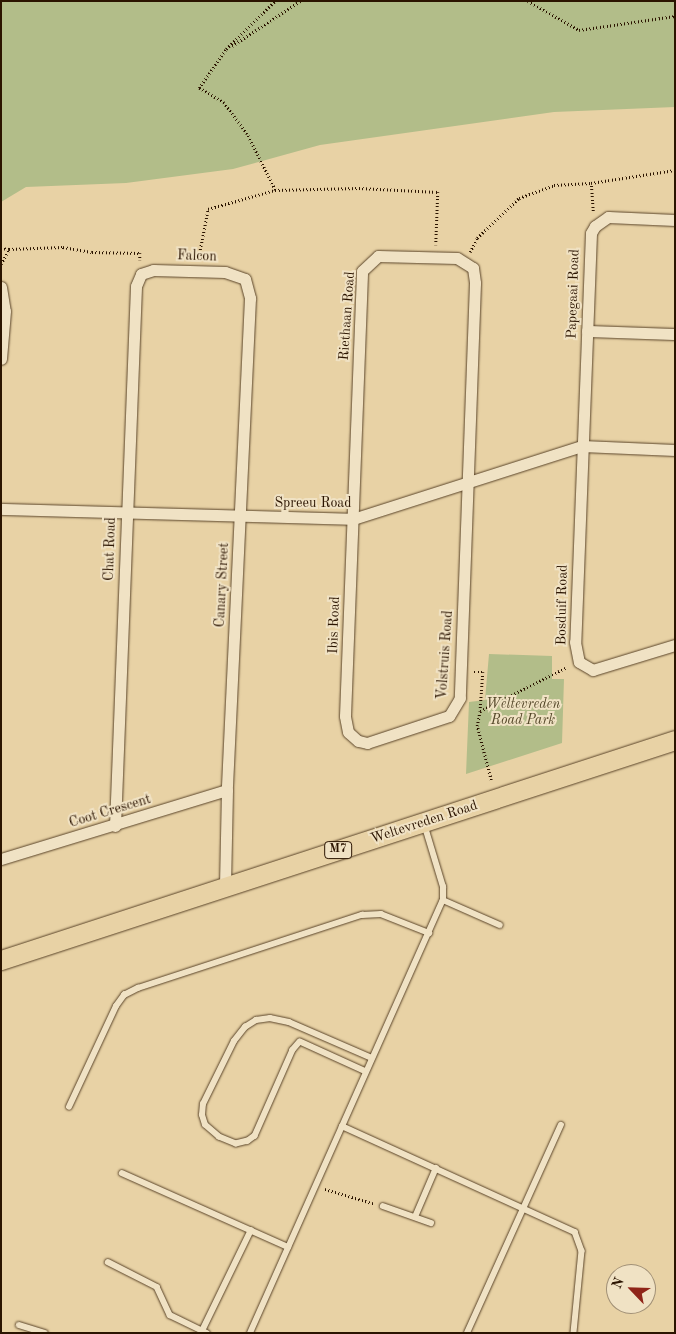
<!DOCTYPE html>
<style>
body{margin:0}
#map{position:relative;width:676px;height:1334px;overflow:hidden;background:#e8d2a5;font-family:"Old Standard TT",serif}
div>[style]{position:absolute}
.green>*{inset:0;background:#b2bd89}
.path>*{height:2.5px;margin-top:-1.25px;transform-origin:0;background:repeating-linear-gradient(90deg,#2b1400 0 1px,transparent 0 3.5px)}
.roads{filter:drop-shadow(0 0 1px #5a4429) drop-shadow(0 0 1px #5a4429)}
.service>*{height:5.5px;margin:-2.75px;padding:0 2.75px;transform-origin:2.75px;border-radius:2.75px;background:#f0e2c4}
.minor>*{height:11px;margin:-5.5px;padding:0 5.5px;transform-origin:5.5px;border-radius:5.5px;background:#f0e2c4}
.primary>*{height:19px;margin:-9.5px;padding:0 9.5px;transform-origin:9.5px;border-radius:9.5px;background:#e8d2a5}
span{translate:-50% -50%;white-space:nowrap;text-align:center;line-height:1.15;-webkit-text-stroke:4px #f0e2c4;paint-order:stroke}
.shield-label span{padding:1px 4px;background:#f0e2c4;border:1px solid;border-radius:4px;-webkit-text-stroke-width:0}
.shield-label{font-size:12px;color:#2b1400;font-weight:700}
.street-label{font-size:14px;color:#2b1400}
.park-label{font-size:14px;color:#544729;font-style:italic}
.frame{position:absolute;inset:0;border:2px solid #2b1400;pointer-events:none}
.north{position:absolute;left:606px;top:1264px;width:50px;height:50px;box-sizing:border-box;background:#f0e2c4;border:1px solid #a19076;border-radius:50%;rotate:294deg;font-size:14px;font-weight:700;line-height:20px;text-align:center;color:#2b1400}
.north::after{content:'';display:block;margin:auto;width:18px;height:22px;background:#8f2418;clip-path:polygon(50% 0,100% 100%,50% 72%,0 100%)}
</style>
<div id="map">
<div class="green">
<i style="clip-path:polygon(1px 1px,675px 1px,675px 107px,554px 112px,320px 145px,233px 169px,126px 183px,26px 187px,1px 202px)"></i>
<i style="clip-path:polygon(489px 654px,552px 656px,552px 679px,564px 679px,562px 743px,466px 774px,469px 702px,485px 700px)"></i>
</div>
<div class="path">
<i style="left:528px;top:1px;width:59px;rotate:29.6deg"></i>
<i style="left:579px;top:30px;width:97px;rotate:-8.3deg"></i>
<i style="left:232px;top:46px;width:82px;rotate:-33.5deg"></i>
<i style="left:275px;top:190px;width:84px;rotate:-1.4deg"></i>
<i style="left:359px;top:188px;width:79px;rotate:2.9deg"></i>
<i style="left:438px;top:192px;width:53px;rotate:92.2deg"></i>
<i style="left:593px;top:211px;width:28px;rotate:-94deg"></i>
<i style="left:591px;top:183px;width:85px;rotate:-8.8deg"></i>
<i style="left:1px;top:248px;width:8px;rotate:7deg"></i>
<i style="left:470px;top:252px;width:16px;rotate:-63deg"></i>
<i style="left:477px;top:238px;width:58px;rotate:-43.6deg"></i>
<i style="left:519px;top:198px;width:37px;rotate:-20deg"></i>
<i style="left:554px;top:185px;width:37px;rotate:-3deg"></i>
<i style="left:198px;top:260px;width:52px;rotate:-78.9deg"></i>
<i style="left:208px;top:209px;width:70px;rotate:-15.8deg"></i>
<i style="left:275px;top:190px;width:63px;rotate:-116.6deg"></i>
<i style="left:247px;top:134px;width:39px;rotate:-127deg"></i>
<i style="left:224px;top:103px;width:29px;rotate:-149deg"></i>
<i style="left:199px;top:88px;width:47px;rotate:-55.3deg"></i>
<i style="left:226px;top:49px;width:69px;rotate:-44.4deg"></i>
<i style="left:1px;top:264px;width:17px;rotate:-62deg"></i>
<i style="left:9px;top:249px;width:54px;rotate:-2.1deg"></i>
<i style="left:63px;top:247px;width:29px;rotate:10deg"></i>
<i style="left:92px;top:252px;width:48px;rotate:1.2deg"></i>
<i style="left:140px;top:253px;width:7px;rotate:90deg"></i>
<i style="left:474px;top:672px;width:9px"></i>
<i style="left:483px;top:672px;width:39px;rotate:94deg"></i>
<i style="left:491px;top:780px;width:56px;rotate:-104.5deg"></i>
<i style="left:477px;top:726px;width:15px;rotate:-79deg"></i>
<i style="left:480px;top:711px;width:97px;rotate:-26.8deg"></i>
<i style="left:325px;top:1189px;width:52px;rotate:16.7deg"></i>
</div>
<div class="roads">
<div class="service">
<i style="left:443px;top:900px;width:62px;rotate:23.7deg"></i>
<i style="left:366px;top:1072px;width:72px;rotate:-155.6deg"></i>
<i style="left:300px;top:1042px;width:11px;rotate:131deg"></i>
<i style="left:293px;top:1050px;width:94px;rotate:113.8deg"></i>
<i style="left:255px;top:1136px;width:9px;rotate:144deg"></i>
<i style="left:248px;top:1141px;width:12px;rotate:166deg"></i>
<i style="left:236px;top:1144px;width:18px;rotate:-158deg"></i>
<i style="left:219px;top:1137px;width:18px;rotate:-139deg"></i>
<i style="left:205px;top:1125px;width:10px;rotate:-107deg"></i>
<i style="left:202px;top:1115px;width:11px;rotate:-85deg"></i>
<i style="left:203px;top:1104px;width:70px;rotate:-63.8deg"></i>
<i style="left:234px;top:1041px;width:18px;rotate:-52deg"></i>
<i style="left:245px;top:1027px;width:13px;rotate:-32deg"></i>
<i style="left:256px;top:1020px;width:14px;rotate:-8deg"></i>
<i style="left:270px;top:1018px;width:19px;rotate:12deg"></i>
<i style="left:289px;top:1022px;width:90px;rotate:23.4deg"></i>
<i style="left:69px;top:1107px;width:111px;rotate:-65deg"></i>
<i style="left:116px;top:1006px;width:14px;rotate:-54deg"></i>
<i style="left:124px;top:995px;width:16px;rotate:-27deg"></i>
<i style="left:138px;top:988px;width:236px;rotate:-18.1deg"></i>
<i style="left:362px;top:915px;width:19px;rotate:-3deg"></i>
<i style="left:381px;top:914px;width:52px;rotate:21.6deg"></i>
<i style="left:342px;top:1126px;width:256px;rotate:24.5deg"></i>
<i style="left:575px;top:1232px;width:20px;rotate:70deg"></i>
<i style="left:582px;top:1251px;width:82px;rotate:95.6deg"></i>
<i style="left:122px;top:1173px;width:182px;rotate:24deg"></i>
<i style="left:383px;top:1206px;width:51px;rotate:19.5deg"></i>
<i style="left:415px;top:1217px;width:53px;rotate:-66.8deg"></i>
<i style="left:108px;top:1262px;width:55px;rotate:27deg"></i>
<i style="left:157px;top:1287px;width:31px;rotate:65deg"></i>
<i style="left:170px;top:1315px;width:41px;rotate:25.9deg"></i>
<i style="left:19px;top:1325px;width:27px;rotate:17deg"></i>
<i style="left:201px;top:1333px;width:114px;rotate:-64.1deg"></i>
<i style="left:250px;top:1333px;width:474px;rotate:-66deg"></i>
<i style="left:443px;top:900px;width:13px;rotate:-90deg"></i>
<i style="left:443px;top:887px;width:66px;rotate:-106.8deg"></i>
<i style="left:467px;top:1333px;width:228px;rotate:-65.7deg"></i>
</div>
<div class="minor">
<i style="left:675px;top:220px;width:67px;rotate:-177.4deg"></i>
<i style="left:608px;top:217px;width:16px;rotate:145deg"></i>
<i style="left:595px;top:226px;width:8px;rotate:120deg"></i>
<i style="left:591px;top:233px;width:409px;rotate:92.2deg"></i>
<i style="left:575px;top:642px;width:20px;rotate:79deg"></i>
<i style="left:579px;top:662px;width:16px;rotate:30deg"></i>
<i style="left:593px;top:670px;width:86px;rotate:-17deg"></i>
<i style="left:378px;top:256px;width:79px;rotate:1.5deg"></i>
<i style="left:457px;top:258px;width:19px;rotate:32deg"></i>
<i style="left:473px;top:268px;width:15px;rotate:82deg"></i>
<i style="left:475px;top:283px;width:415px;rotate:92.1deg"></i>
<i style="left:460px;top:698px;width:21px;rotate:121deg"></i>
<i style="left:449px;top:716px;width:86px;rotate:161.8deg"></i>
<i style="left:367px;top:743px;width:9px;rotate:-167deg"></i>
<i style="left:358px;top:741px;width:13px;rotate:-138deg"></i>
<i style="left:348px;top:732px;width:16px;rotate:-101deg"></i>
<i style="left:345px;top:716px;width:445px;rotate:-87.8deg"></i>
<i style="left:362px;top:271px;width:22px;rotate:-43deg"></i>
<i style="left:1px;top:287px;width:24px;rotate:81deg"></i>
<i style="left:5px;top:311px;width:48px;rotate:94.8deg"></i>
<i style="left:587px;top:331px;width:88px;rotate:2deg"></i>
<i style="left:1px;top:509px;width:352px;rotate:1.6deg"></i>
<i style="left:353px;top:519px;width:240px;rotate:-17.7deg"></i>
<i style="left:582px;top:446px;width:93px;rotate:2.5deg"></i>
<i style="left:115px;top:826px;width:540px;rotate:-87.77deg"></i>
<i style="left:136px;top:286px;width:13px;rotate:-67deg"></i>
<i style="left:141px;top:274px;width:13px;rotate:-18deg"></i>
<i style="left:153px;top:270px;width:72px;rotate:1.6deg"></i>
<i style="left:225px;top:272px;width:21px;rotate:19deg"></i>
<i style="left:245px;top:279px;width:20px;rotate:75deg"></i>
<i style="left:250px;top:298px;width:493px;rotate:92.7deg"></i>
<i style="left:227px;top:790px;width:97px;rotate:91.2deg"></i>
<i style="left:1px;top:859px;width:236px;rotate:-17deg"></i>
</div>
<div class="primary">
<i style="left:1px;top:960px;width:709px;rotate:-18.08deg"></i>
</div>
</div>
<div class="shield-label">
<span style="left:338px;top:850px">M7</span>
</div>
<div class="street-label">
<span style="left:197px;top:256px;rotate:2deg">Falcon</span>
<span style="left:573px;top:294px;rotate:-88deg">Papegaai Road</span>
<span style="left:347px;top:316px;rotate:-86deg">Riethaan Road</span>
<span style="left:313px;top:503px">Spreeu Road</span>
<span style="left:110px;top:549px;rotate:-88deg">Chat Road</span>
<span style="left:222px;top:585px;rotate:-87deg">Canary Street</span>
<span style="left:562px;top:605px;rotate:-89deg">Bosduif Road</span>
<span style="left:334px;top:625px;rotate:-88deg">Ibis Road</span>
<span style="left:445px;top:655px;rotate:-86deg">Volstruis Road</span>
<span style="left:110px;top:811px;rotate:-17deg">Coot Crescent</span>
<span style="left:424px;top:822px;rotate:-18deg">Weltevreden Road</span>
</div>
<div class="park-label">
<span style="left:523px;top:712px">Weltevreden<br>Road Park</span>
</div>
<div class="frame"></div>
<div class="north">N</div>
</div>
